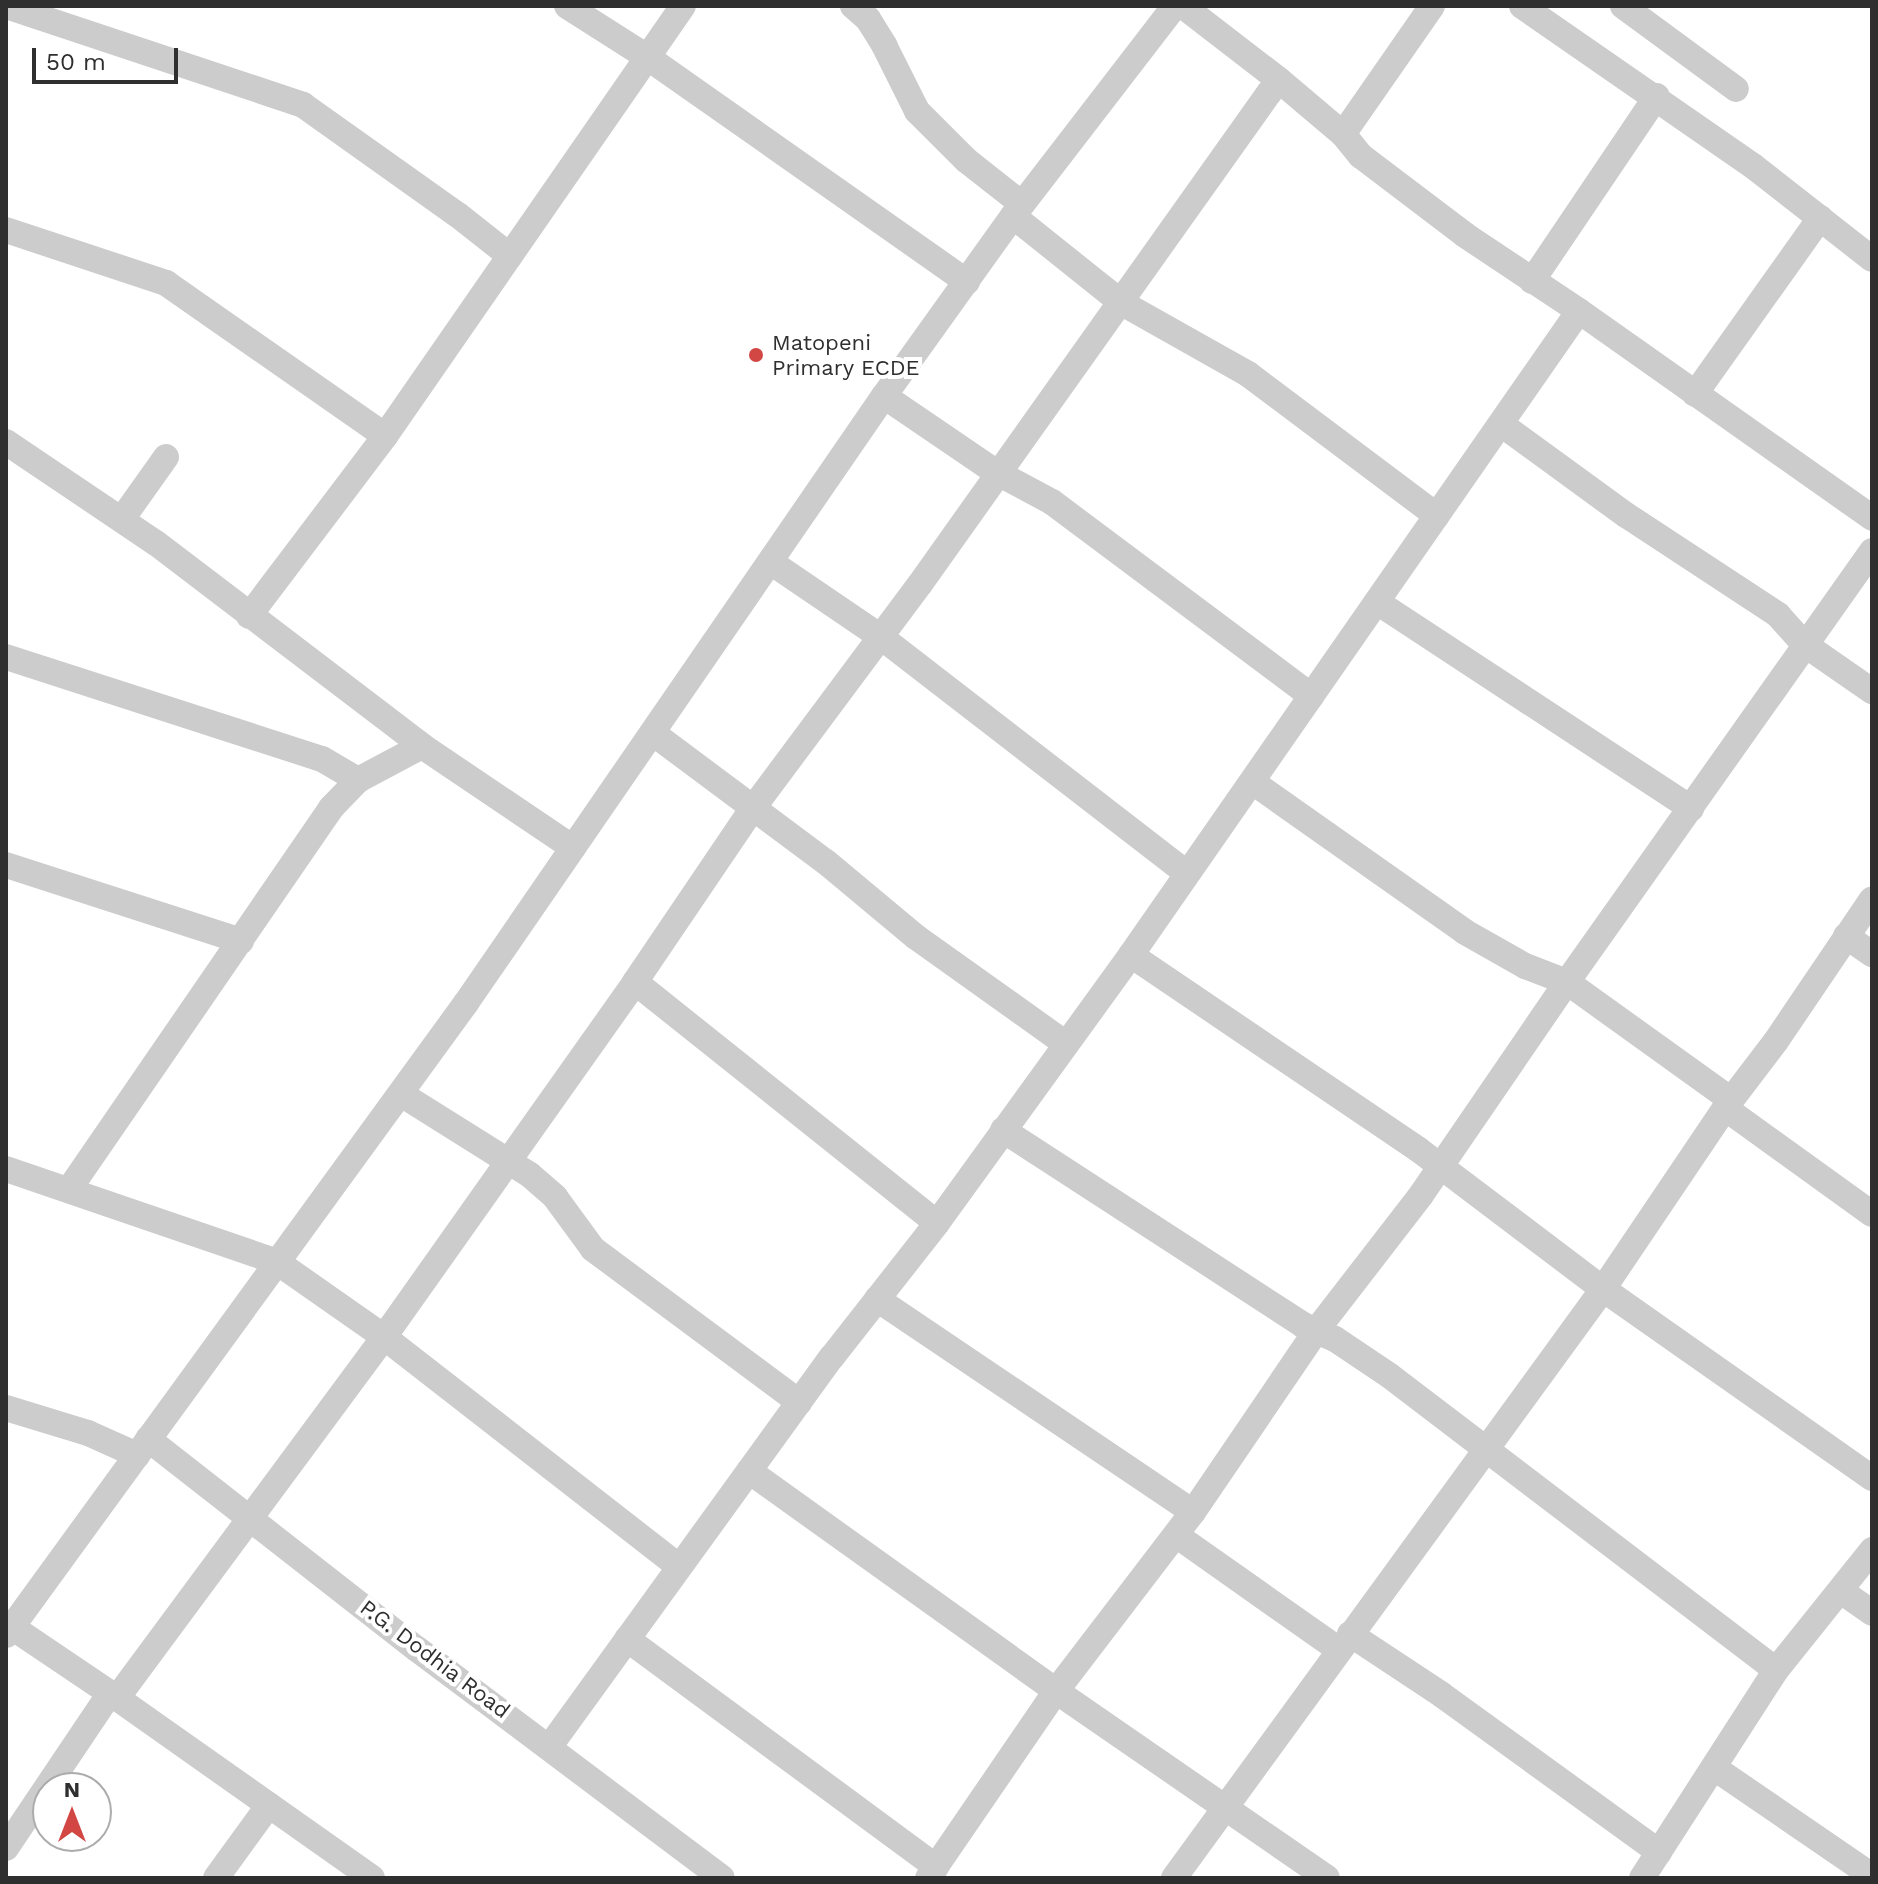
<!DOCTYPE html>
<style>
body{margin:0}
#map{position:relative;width:1878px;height:1884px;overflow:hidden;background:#fff;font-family:"Work Sans",sans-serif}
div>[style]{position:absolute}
.minor>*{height:26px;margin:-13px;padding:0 13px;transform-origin:13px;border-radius:13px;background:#ccc}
.dots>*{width:22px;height:22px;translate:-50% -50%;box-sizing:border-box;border:4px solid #fff;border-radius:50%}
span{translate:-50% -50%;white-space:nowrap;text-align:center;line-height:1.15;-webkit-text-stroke:8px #fff;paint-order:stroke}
.poi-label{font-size:22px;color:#2f2f2f}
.left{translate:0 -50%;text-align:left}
.street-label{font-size:22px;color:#2f2f2f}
.frame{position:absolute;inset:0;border:8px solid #2f2f2f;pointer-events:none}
.north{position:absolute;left:32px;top:1772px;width:80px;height:80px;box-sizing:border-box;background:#fff;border:2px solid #acacac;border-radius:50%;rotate:0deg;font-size:22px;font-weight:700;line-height:32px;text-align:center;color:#2f2f2f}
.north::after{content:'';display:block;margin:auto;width:28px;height:36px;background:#d24644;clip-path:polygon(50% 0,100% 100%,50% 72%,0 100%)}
.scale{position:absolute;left:32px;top:48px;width:146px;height:36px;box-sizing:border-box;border:4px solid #2f2f2f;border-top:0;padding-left:10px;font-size:24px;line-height:28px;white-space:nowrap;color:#2f2f2f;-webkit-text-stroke:6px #fff;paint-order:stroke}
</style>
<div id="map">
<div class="minor">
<i style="left:6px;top:6px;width:313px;rotate:18.4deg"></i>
<i style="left:303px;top:105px;width:190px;rotate:35.4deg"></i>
<i style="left:458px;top:215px;width:66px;rotate:38.3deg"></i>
<i style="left:567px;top:6px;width:95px;rotate:32.5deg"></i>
<i style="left:647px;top:57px;width:391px;rotate:35.1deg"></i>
<i style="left:853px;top:6px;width:20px;rotate:41deg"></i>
<i style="left:868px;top:19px;width:31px;rotate:58deg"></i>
<i style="left:884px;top:45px;width:74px;rotate:63.4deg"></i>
<i style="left:917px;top:111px;width:69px;rotate:45deg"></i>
<i style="left:966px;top:160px;width:71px;rotate:38.2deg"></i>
<i style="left:1183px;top:6px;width:121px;rotate:37.6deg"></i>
<i style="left:1432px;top:6px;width:156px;rotate:124.8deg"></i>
<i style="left:1343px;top:134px;width:28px;rotate:51deg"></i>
<i style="left:1361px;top:156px;width:131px;rotate:37.2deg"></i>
<i style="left:1465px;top:235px;width:137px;rotate:33.7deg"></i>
<i style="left:1579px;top:311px;width:359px;rotate:35.2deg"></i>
<i style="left:1522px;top:6px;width:281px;rotate:34.7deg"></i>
<i style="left:1753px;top:166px;width:151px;rotate:38deg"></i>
<i style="left:1623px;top:6px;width:140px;rotate:36.3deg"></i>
<i style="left:1013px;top:216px;width:139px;rotate:38.6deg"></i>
<i style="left:1122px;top:303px;width:145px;rotate:29.4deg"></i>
<i style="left:1248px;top:374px;width:236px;rotate:36.9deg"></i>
<i style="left:6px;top:230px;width:169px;rotate:18.3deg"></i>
<i style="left:166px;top:283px;width:267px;rotate:34.9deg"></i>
<i style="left:1532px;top:281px;width:223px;rotate:-56deg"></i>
<i style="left:1695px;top:394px;width:216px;rotate:-54.6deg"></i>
<i style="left:884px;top:396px;width:135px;rotate:34.2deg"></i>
<i style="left:996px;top:472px;width:64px;rotate:28.2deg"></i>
<i style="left:1052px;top:502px;width:324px;rotate:36.8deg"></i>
<i style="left:1501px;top:424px;width:155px;rotate:36.1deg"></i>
<i style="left:1626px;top:515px;width:182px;rotate:33.3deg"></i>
<i style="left:1778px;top:615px;width:39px;rotate:48deg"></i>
<i style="left:1804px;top:644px;width:83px;rotate:34.7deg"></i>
<i style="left:6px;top:442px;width:181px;rotate:34deg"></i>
<i style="left:156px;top:543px;width:335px;rotate:37.3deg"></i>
<i style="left:422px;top:746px;width:182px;rotate:34deg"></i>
<i style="left:122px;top:519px;width:76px;rotate:-54.6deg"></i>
<i style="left:772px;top:563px;width:132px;rotate:34.2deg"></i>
<i style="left:881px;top:637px;width:386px;rotate:37.7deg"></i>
<i style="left:1377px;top:602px;width:376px;rotate:33.3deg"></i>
<i style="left:249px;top:616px;width:226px;rotate:-52.9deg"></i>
<i style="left:385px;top:436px;width:523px;rotate:-55.28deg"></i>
<i style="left:6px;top:657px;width:332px;rotate:17.9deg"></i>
<i style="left:322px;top:759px;width:42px;rotate:30.3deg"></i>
<i style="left:654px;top:734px;width:214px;rotate:36.7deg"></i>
<i style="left:826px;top:862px;width:117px;rotate:39.8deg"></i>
<i style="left:916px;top:937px;width:184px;rotate:35.5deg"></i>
<i style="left:1254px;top:783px;width:258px;rotate:35.2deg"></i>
<i style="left:1465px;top:932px;width:69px;rotate:29.5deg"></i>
<i style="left:1525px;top:966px;width:45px;rotate:20.9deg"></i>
<i style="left:1567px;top:982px;width:202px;rotate:35.7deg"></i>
<i style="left:6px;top:865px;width:247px;rotate:17.9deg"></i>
<i style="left:1846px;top:936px;width:32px;rotate:35deg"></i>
<i style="left:1131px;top:955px;width:348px;rotate:34.1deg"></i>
<i style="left:1419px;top:1150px;width:231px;rotate:37.1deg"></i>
<i style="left:1603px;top:1289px;width:329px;rotate:35.1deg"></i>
<i style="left:635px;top:982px;width:386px;rotate:38.6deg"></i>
<i style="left:401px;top:1094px;width:152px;rotate:32.1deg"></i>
<i style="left:530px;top:1175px;width:33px;rotate:41deg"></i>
<i style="left:555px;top:1197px;width:64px;rotate:53.8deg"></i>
<i style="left:593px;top:1249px;width:257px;rotate:36.6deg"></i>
<i style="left:1725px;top:1108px;width:181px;rotate:35.8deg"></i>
<i style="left:1003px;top:1130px;width:358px;rotate:33deg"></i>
<i style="left:1303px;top:1325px;width:35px;rotate:24deg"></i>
<i style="left:1335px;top:1339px;width:66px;rotate:33.9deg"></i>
<i style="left:1390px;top:1376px;width:485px;rotate:37.3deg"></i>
<i style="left:6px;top:1169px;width:287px;rotate:18.9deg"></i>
<i style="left:277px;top:1262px;width:131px;rotate:35deg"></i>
<i style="left:384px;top:1337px;width:374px;rotate:37.9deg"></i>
<i style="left:70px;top:1188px;width:461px;rotate:-55.5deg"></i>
<i style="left:331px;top:808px;width:39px;rotate:-46deg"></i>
<i style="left:358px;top:780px;width:72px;rotate:-28deg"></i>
<i style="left:877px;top:1299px;width:381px;rotate:34deg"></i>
<i style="left:6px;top:1408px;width:86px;rotate:17deg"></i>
<i style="left:88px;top:1433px;width:54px;rotate:24.2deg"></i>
<i style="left:148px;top:1439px;width:341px;rotate:38deg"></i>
<i style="left:417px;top:1649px;width:381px;rotate:36.9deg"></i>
<i style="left:749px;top:1471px;width:378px;rotate:35.6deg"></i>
<i style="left:1056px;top:1691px;width:329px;rotate:34.6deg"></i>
<i style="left:1176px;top:1535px;width:199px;rotate:35.2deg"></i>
<i style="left:1841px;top:1591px;width:38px;rotate:35deg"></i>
<i style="left:6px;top:1623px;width:134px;rotate:34deg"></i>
<i style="left:117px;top:1698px;width:449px;rotate:-53.5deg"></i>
<i style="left:384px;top:1337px;width:435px;rotate:-54.7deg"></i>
<i style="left:635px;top:982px;width:210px;rotate:-55.9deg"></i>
<i style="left:753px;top:808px;width:279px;rotate:-53.3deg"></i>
<i style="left:920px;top:584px;width:602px;rotate:-54.6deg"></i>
<i style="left:1269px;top:93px;width:16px;rotate:-52deg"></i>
<i style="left:1279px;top:80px;width:84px;rotate:40.2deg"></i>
<i style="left:1350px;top:1634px;width:110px;rotate:33.5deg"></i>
<i style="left:1442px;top:1695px;width:268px;rotate:35.9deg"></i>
<i style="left:6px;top:1635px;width:782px;rotate:-53.95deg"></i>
<i style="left:466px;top:1003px;width:737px;rotate:-55.45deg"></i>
<i style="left:884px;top:396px;width:221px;rotate:-54.4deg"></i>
<i style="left:1013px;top:216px;width:265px;rotate:-52.4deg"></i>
<i style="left:627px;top:1639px;width:384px;rotate:36.4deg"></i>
<i style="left:117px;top:1698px;width:312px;rotate:35.2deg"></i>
<i style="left:550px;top:1746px;width:480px;rotate:-54.1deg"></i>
<i style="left:832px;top:1357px;width:170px;rotate:-51.9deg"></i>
<i style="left:937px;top:1223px;width:331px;rotate:-54.1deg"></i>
<i style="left:1131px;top:955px;width:784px;rotate:-55.18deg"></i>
<i style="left:1716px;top:1769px;width:189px;rotate:34.4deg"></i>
<i style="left:6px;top:1848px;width:187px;rotate:-56.1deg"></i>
<i style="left:216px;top:1878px;width:90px;rotate:-54deg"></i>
<i style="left:928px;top:1878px;width:227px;rotate:-55.6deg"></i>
<i style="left:1056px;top:1691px;width:225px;rotate:-52.6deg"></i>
<i style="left:1193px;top:1512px;width:219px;rotate:-55.8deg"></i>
<i style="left:1316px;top:1331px;width:172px;rotate:-52.3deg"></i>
<i style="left:1421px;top:1195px;width:258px;rotate:-55.6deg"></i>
<i style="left:1567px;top:982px;width:528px;rotate:-54.71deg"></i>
<i style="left:1174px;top:1878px;width:729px;rotate:-53.93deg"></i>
<i style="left:1603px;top:1289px;width:218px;rotate:-56deg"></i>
<i style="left:1725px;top:1108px;width:84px;rotate:-52.7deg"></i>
<i style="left:1776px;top:1041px;width:171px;rotate:-55.9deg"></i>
<i style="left:1642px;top:1878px;width:247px;rotate:-57.2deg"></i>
<i style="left:1776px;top:1670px;width:154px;rotate:-51.3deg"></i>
</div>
<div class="dots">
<i style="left:756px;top:355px;background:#d24644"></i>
</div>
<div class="poi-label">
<span class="left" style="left:772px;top:355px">Matopeni<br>Primary ECDE</span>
</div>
<div class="street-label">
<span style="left:435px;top:1659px;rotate:37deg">P.G. Dodhia Road</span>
</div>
<div class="frame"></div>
<div class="north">N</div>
<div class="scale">50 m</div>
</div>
